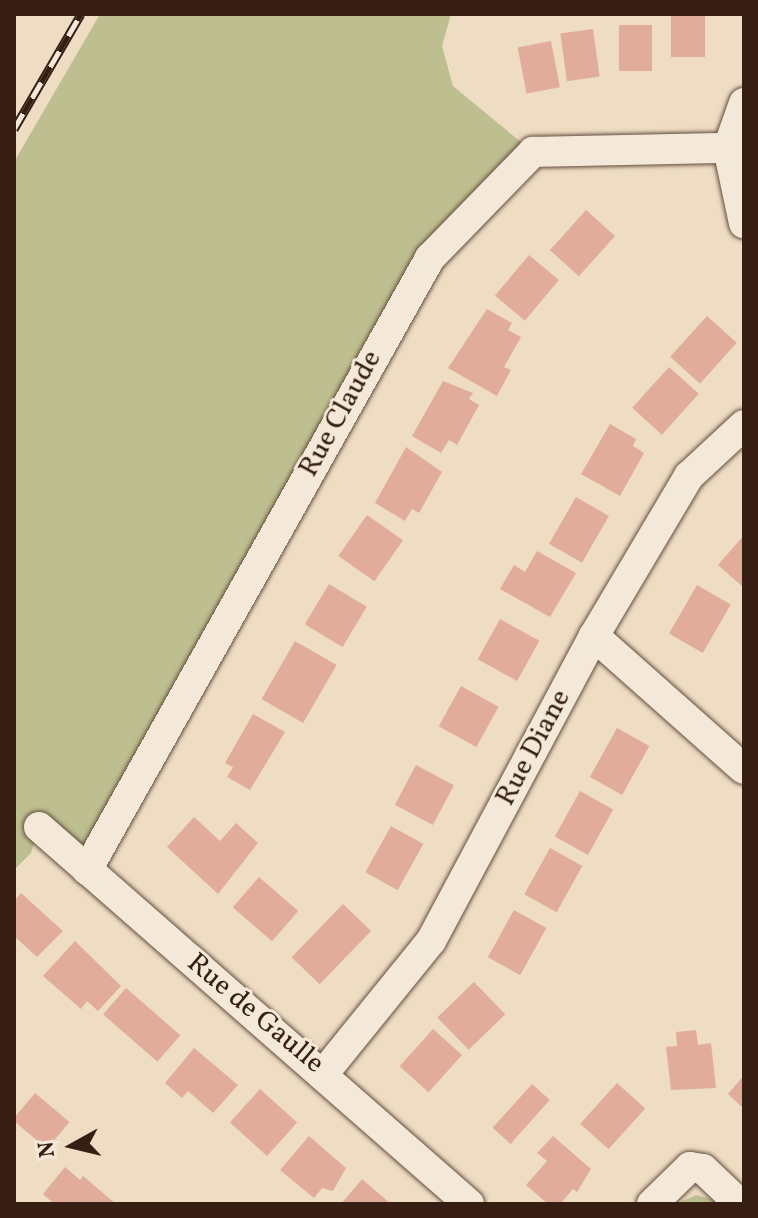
<!DOCTYPE html>
<style>
body{margin:0}
#map{position:relative;width:758px;height:1218px;overflow:hidden;background:#eeddc3;font-family:Vollkorn,serif}
div>[style]{position:absolute}
.green>*{inset:0;background:#bebf90}
.building>*{inset:0;background:#e2ac9b;transform-origin:0 0}
.roads{filter:drop-shadow(0 0 2px #644e3f) drop-shadow(0 0 2px #644e3f)}
.minor>*{height:30px;margin:-15px;padding:0 15px;transform-origin:15px;border-radius:15px;background:#f4e9d8}
.rail>*{height:9px;margin-top:-4.5px;transform-origin:0;background:repeating-linear-gradient(90deg,#f4e9d8 0 18px,#361e13 0 36px);box-sizing:border-box;border-block:2px solid #361e13}
span{translate:-50% -50%;white-space:nowrap;text-align:center;line-height:1.15;-webkit-text-stroke:6px #f4e9d8;paint-order:stroke}
.street-label{font-size:28px;color:#361e13}
.frame{position:absolute;inset:0;border:16px solid #361e13;pointer-events:none}
.north{position:absolute;left:32px;top:1106px;width:80px;height:80px;-webkit-text-stroke:6px #f4e9d8;paint-order:stroke;rotate:262deg;font-size:22px;font-weight:700;line-height:32px;text-align:center;color:#361e13}
.north::after{content:'';display:block;margin:auto;width:28px;height:36px;background:#361e13;clip-path:polygon(50% 0,100% 100%,50% 72%,0 100%)}
</style>
<div id="map">
<div class="green">
<i style="clip-path:polygon(100px 14px,451px 14px,442px 46px,453px 86px,533px 152px,430px 258px,87px 870px,39px 828px,31px 853px,14px 870px,14px 162px)"></i>
<i style="clip-path:polygon(696px 1195px,715px 1200px,719px 1204px,676px 1204px)"></i>
</div>
<div class="building">
<i style="left:671px;top:14px;width:34px;height:43px"></i>
<i style="left:619px;top:25px;width:33px;height:46px"></i>
<i style="left:593px;top:29px;width:48px;height:33px;rotate:82deg"></i>
<i style="left:551px;top:41px;width:47px;height:34px;rotate:79deg"></i>
<i style="left:586px;top:210px;width:39px;height:54px;rotate:42deg"></i>
<i style="left:529px;top:255px;width:39px;height:53px;rotate:40deg"></i>
<i style="clip-path:polygon(487px 309px,512px 323px,508px 330px,521px 337px,504px 367px,511px 370px,497px 396px,448px 368px)"></i>
<i style="left:707px;top:316px;width:40px;height:55px;rotate:42deg"></i>
<i style="left:669px;top:367px;width:40px;height:55px;rotate:42deg"></i>
<i style="clip-path:polygon(443px 381px,473px 393px,469px 399px,479px 405px,457px 445px,449px 440px,441px 453px,412px 436px)"></i>
<i style="clip-path:polygon(610px 424px,636px 439px,633px 446px,644px 453px,620px 496px,581px 474px)"></i>
<i style="clip-path:polygon(406px 447px,442px 472px,419px 513px,412px 509px,405px 521px,375px 503px)"></i>
<i style="left:576px;top:497px;width:38px;height:54px;rotate:30deg"></i>
<i style="left:367px;top:515px;width:44px;height:50px;rotate:35deg"></i>
<i style="clip-path:polygon(744px 535px,744px 588px,718px 565px)"></i>
<i style="clip-path:polygon(537px 551px,576px 573px,550px 617px,500px 589px,514px 565px,525px 572px)"></i>
<i style="left:329px;top:584px;width:44px;height:47px;rotate:31deg"></i>
<i style="left:697px;top:585px;width:39px;height:56px;rotate:30deg"></i>
<i style="left:500px;top:619px;width:45px;height:46px;rotate:29deg"></i>
<i style="left:295px;top:641px;width:48px;height:67px;rotate:30deg"></i>
<i style="left:461px;top:686px;width:43px;height:46px;rotate:29deg"></i>
<i style="clip-path:polygon(253px 714px,285px 732px,250px 790px,227px 777px,233px 767px,225px 763px)"></i>
<i style="left:617px;top:728px;width:37px;height:56px;rotate:29deg"></i>
<i style="left:416px;top:765px;width:43px;height:45px;rotate:28deg"></i>
<i style="left:580px;top:791px;width:38px;height:52px;rotate:29deg"></i>
<i style="clip-path:polygon(194px 817px,220px 841px,236px 823px,258px 843px,218px 894px,167px 847px)"></i>
<i style="left:391px;top:826px;width:37px;height:53px;rotate:29deg"></i>
<i style="left:550px;top:848px;width:37px;height:53px;rotate:29deg"></i>
<i style="left:259px;top:877px;width:52px;height:40px;rotate:41deg"></i>
<i style="clip-path:polygon(21px 893px,63px 931px,37px 957px,14px 936px,14px 901px)"></i>
<i style="left:343px;top:904px;width:39px;height:74px;rotate:44deg"></i>
<i style="left:514px;top:910px;width:37px;height:54px;rotate:29deg"></i>
<i style="clip-path:polygon(75px 941px,121px 986px,98px 1011px,87px 1001px,81px 1009px,43px 976px)"></i>
<i style="left:474px;top:982px;width:45px;height:51px;rotate:46deg"></i>
<i style="left:126px;top:988px;width:72px;height:35px;rotate:41deg"></i>
<i style="left:433px;top:1029px;width:39px;height:50px;rotate:42deg"></i>
<i style="clip-path:polygon(696px 1030px,698px 1045px,711px 1043px,716px 1088px,671px 1090px,666px 1047px,677px 1046px,676px 1032px)"></i>
<i style="clip-path:polygon(194px 1048px,238px 1085px,213px 1113px,188px 1091px,182px 1098px,165px 1083px)"></i>
<i style="clip-path:polygon(744px 1075px,744px 1109px,728px 1094px)"></i>
<i style="left:617px;top:1083px;width:38px;height:55px;rotate:42deg"></i>
<i style="left:532px;top:1084px;width:24px;height:59px;rotate:42deg"></i>
<i style="left:260px;top:1089px;width:50px;height:45px;rotate:42deg"></i>
<i style="left:35px;top:1093px;width:45px;height:35px;rotate:40deg"></i>
<i style="clip-path:polygon(309px 1136px,346px 1168px,333px 1191px,322px 1188px,314px 1198px,280px 1170px)"></i>
<i style="clip-path:polygon(553px 1136px,591px 1169px,577px 1192px,573px 1189px,560px 1204px,548px 1204px,526px 1185px,547px 1161px,537px 1153px)"></i>
<i style="clip-path:polygon(65px 1167px,80px 1180px,83px 1176px,116px 1204px,54px 1204px,43px 1194px)"></i>
<i style="clip-path:polygon(362px 1179px,391px 1204px,341px 1204px)"></i>
</div>
<div class="roads">
<div class="minor">
<i style="left:744px;top:103px;width:48px;rotate:109.6deg"></i>
<i style="left:728px;top:148px;width:77px;rotate:78deg"></i>
<i style="left:594px;top:636px;width:200px;rotate:41.6deg"></i>
<i style="left:39px;top:827px;width:572px;rotate:41.24deg"></i>
<i style="left:87px;top:870px;width:702px;rotate:-60.73deg"></i>
<i style="left:430px;top:258px;width:148px;rotate:-45.8deg"></i>
<i style="left:533px;top:152px;width:195px;rotate:-1.2deg"></i>
<i style="left:324px;top:1073px;width:170px;rotate:-51deg"></i>
<i style="left:431px;top:941px;width:346px;rotate:-61.9deg"></i>
<i style="left:594px;top:636px;width:186px;rotate:-59.3deg"></i>
<i style="left:689px;top:476px;width:75px;rotate:-42.8deg"></i>
<i style="left:652px;top:1204px;width:53px;rotate:-44.2deg"></i>
<i style="left:690px;top:1167px;width:13px;rotate:9deg"></i>
<i style="left:703px;top:1169px;width:51px;rotate:43.4deg"></i>
</div>
</div>
<div class="rail">
<i style="left:14px;top:129px;width:133px;rotate:-59.8deg"></i>
</div>
<div class="street-label">
<span style="left:341px;top:414px;rotate:-61deg">Rue Claude</span>
<span style="left:534px;top:748px;rotate:-62deg">Rue Diane</span>
<span style="left:255px;top:1014px;rotate:40deg">Rue de Gaulle</span>
</div>
<div class="frame"></div>
<div class="north">N</div>
</div>
